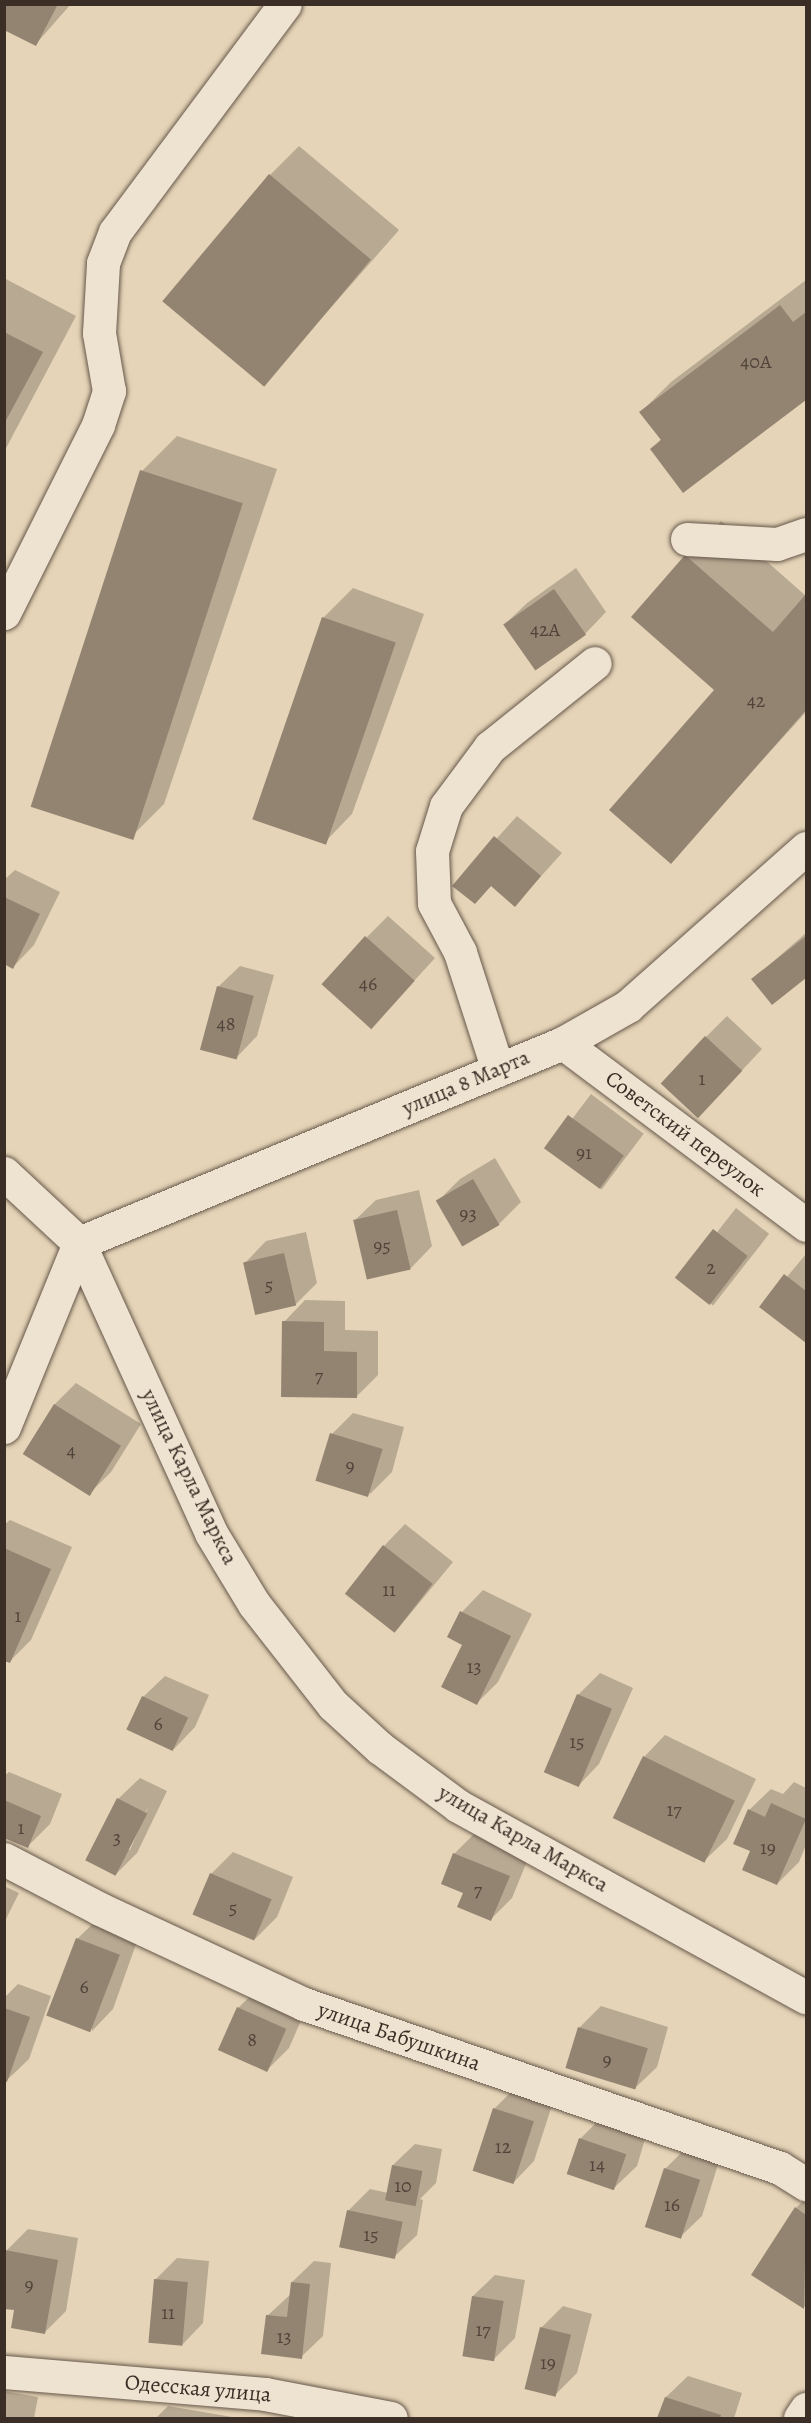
<!DOCTYPE html>
<meta charset="utf-8">
<style>
body{margin:0}
#map{position:relative;width:811px;height:2423px;overflow:hidden;background:#e5d4b7;font-family:Alegreya,serif}
div>[style]{position:absolute}
.shadow>*{inset:0;background:#0003;transform-origin:0 0}
.building>*{inset:0;background:#938472;transform-origin:0 0}
.roads{filter:drop-shadow(0 0 2px #66584b) drop-shadow(0 0 2px #66584b)}
.minor>*{height:33px;margin:-16.5px;padding:0 16.5px;transform-origin:16.5px;border-radius:16.5px;background:#eee3d0}
span{translate:-50% -50%;white-space:nowrap;text-align:center;line-height:1.15;-webkit-text-stroke:5px #eee3d0;paint-order:stroke}
.number-label{font-size:20px;color:#51443a}
.number-label span{-webkit-text-stroke-width:0}
.street-label{font-size:22px;color:#3b2e27}
.frame{position:absolute;inset:0;border:6px solid #3b2e27;pointer-events:none}
</style>
<div id="map">
<div class="shadow">
<i style="clip-path:polygon(4px 4px,71px 4px,35px 45px)"></i>
<i style="clip-path:polygon(299px 146px,399px 230px,264px 384px,270px 175px)"></i>
<i style="clip-path:polygon(4px 278px,76px 316px,4px 452px)"></i>
<i style="clip-path:polygon(806px 280px,806px 398px,684px 491px,652px 449px,662px 438px,641px 412px,671px 382px)"></i>
<i style="clip-path:polygon(177px 436px,277px 469px,164px 804px,129px 839px,142px 471px)"></i>
<i style="clip-path:polygon(721px 521px,806px 596px,806px 712px,670px 862px,716px 690px,633px 617px)"></i>
<i style="clip-path:polygon(576px 568px,606px 612px,585px 634px,505px 624px,527px 603px)"></i>
<i style="clip-path:polygon(353px 588px,424px 614px,352px 814px,323px 844px,323px 618px)"></i>
<i style="clip-path:polygon(517px 816px,562px 853px,515px 905px,492px 885px,475px 902px,454px 886px)"></i>
<i style="clip-path:polygon(15px 870px,60px 892px,34px 945px,13px 967px,4px 963px,4px 880px)"></i>
<i style="clip-path:polygon(388px 916px,435px 958px,392px 1005px,367px 937px)"></i>
<i style="clip-path:polygon(806px 933px,806px 976px,772px 1003px,753px 979px)"></i>
<i style="clip-path:polygon(240px 966px,274px 975px,257px 1036px,236px 1058px,218px 987px)"></i>
<i style="clip-path:polygon(727px 1016px,762px 1049px,719px 1095px,706px 1037px)"></i>
<i style="left:591px;top:1094px;width:66px;height:70px;rotate:37deg"></i>
<i style="clip-path:polygon(495px 1158px,521px 1202px,499px 1224px,464px 1245px,438px 1201px,460px 1179px)"></i>
<i style="clip-path:polygon(419px 1190px,432px 1246px,411px 1268px,368px 1278px,354px 1221px,376px 1200px)"></i>
<i style="left:736px;top:1208px;width:42px;height:91px;rotate:38deg"></i>
<i style="clip-path:polygon(306px 1232px,317px 1283px,295px 1305px,245px 1263px,266px 1241px)"></i>
<i style="clip-path:polygon(806px 1254px,806px 1341px,762px 1307px)"></i>
<i style="clip-path:polygon(305px 1300px,345px 1301px,345px 1330px,378px 1331px,378px 1375px,357px 1396px,284px 1322px)"></i>
<i style="clip-path:polygon(76px 1383px,141px 1424px,111px 1472px,89px 1494px,24px 1453px,55px 1404px)"></i>
<i style="clip-path:polygon(353px 1413px,404px 1427px,392px 1472px,370px 1494px,332px 1434px)"></i>
<i style="clip-path:polygon(10px 1520px,72px 1547px,31px 1640px,10px 1661px,4px 1659px,4px 1525px)"></i>
<i style="clip-path:polygon(405px 1524px,453px 1562px,396px 1631px,384px 1546px)"></i>
<i style="clip-path:polygon(483px 1590px,532px 1614px,498px 1682px,477px 1703px,464px 1644px,449px 1637px,462px 1612px)"></i>
<i style="clip-path:polygon(600px 1673px,633px 1688px,599px 1764px,578px 1786px,578px 1695px)"></i>
<i style="clip-path:polygon(165px 1676px,209px 1695px,195px 1727px,174px 1749px,143px 1697px)"></i>
<i style="clip-path:polygon(665px 1735px,756px 1779px,727px 1839px,705px 1860px,644px 1757px)"></i>
<i style="clip-path:polygon(9px 1772px,62px 1794px,50px 1824px,28px 1846px,4px 1836px,4px 1776px)"></i>
<i style="clip-path:polygon(evenodd,140px 1778px,167px 1791px,137px 1853px,116px 1874px,118px 1799px,140px 1778px,149px 1805px,130px 1850px,127px 1850px,149px 1805px)"></i>
<i style="clip-path:polygon(794px 1782px,806px 1788px,806px 1845px,799px 1862px,777px 1884px,752px 1850px,749px 1810px,771px 1789px,783px 1794px)"></i>
<i style="clip-path:polygon(476px 1832px,530px 1854px,512px 1898px,490px 1920px,465px 1893px,454px 1854px)"></i>
<i style="clip-path:polygon(233px 1852px,293px 1877px,277px 1917px,255px 1939px,211px 1874px)"></i>
<i style="clip-path:polygon(4px 1886px,19px 1893px,4px 1923px)"></i>
<i style="clip-path:polygon(99px 1918px,140px 1933px,113px 2009px,92px 2031px,77px 1939px)"></i>
<i style="clip-path:polygon(18px 1984px,51px 1996px,29px 2059px,7px 2080px,4px 1998px)"></i>
<i style="clip-path:polygon(260px 1987px,307px 2007px,289px 2048px,267px 2070px,238px 2008px)"></i>
<i style="clip-path:polygon(601px 2006px,668px 2027px,657px 2067px,635px 2088px,579px 2028px)"></i>
<i style="clip-path:polygon(516px 2087px,554px 2099px,534px 2161px,513px 2183px,494px 2109px)"></i>
<i style="clip-path:polygon(602px 2117px,647px 2132px,637px 2166px,615px 2187px,580px 2139px)"></i>
<i style="clip-path:polygon(415px 2144px,442px 2149px,436px 2183px,420px 2199px,423px 2200px,417px 2235px,395px 2256px,348px 2211px,370px 2189px,388px 2193px,393px 2165px)"></i>
<i style="clip-path:polygon(687px 2147px,720px 2158px,702px 2216px,680px 2237px,665px 2169px)"></i>
<i style="clip-path:polygon(806px 2198px,806px 2305px,804px 2307px,796px 2208px)"></i>
<i style="clip-path:polygon(28px 2229px,78px 2238px,66px 2311px,44px 2333px,16px 2309px,4px 2307px,6px 2251px)"></i>
<i style="clip-path:polygon(177px 2258px,209px 2261px,203px 2323px,182px 2345px,155px 2280px)"></i>
<i style="clip-path:polygon(314px 2261px,331px 2263px,323px 2336px,301px 2357px,267px 2316px,291px 2294px,292px 2282px)"></i>
<i style="clip-path:polygon(495px 2275px,525px 2280px,515px 2338px,493px 2360px,473px 2296px)"></i>
<i style="clip-path:polygon(563px 2306px,592px 2314px,577px 2373px,555px 2395px,541px 2328px)"></i>
<i style="clip-path:polygon(688px 2376px,742px 2393px,734px 2418px,659px 2418px,666px 2397px)"></i>
<i style="clip-path:polygon(4px 2391px,38px 2397px,34px 2418px,4px 2418px)"></i>
<i style="clip-path:polygon(168px 2406px,232px 2417px,231px 2418px,156px 2418px)"></i>
</div>
<div class="building">
<i style="clip-path:polygon(4px 4px,58px 4px,36px 46px,4px 30px)"></i>
<i style="left:269px;top:174px;width:133px;height:166px;rotate:40deg"></i>
<i style="clip-path:polygon(780px 305px,793px 322px,806px 312px,806px 400px,683px 493px,650px 449px,661px 440px,639px 412px)"></i>
<i style="clip-path:polygon(4px 332px,43px 352px,4px 424px)"></i>
<i style="left:140px;top:470px;width:108px;height:354px;rotate:18deg"></i>
<i style="clip-path:polygon(685px 555px,773px 632px,806px 594px,806px 710px,671px 864px,609px 810px,714px 690px,631px 617px)"></i>
<i style="left:554px;top:589px;width:56px;height:62px;rotate:55deg"></i>
<i style="left:322px;top:617px;width:78px;height:214px;rotate:19deg"></i>
<i style="clip-path:polygon(494px 836px,541px 876px,515px 907px,491px 886px,475px 904px,452px 886px)"></i>
<i style="clip-path:polygon(4px 897px,40px 914px,13px 969px,4px 964px)"></i>
<i style="left:365px;top:936px;width:67px;height:65px;rotate:42deg"></i>
<i style="clip-path:polygon(806px 936px,806px 978px,772px 1005px,751px 979px)"></i>
<i style="left:217px;top:986px;width:38px;height:66px;rotate:15deg"></i>
<i style="left:705px;top:1036px;width:51px;height:65px;rotate:43deg"></i>
<i style="left:568px;top:1115px;width:69px;height:41px;rotate:36deg"></i>
<i style="left:473px;top:1179px;width:53px;height:43px;rotate:60deg"></i>
<i style="left:397px;top:1210px;width:61px;height:45px;rotate:77deg"></i>
<i style="left:713px;top:1229px;width:44px;height:62px;rotate:38deg"></i>
<i style="left:284px;top:1253px;width:54px;height:42px;rotate:77deg"></i>
<i style="clip-path:polygon(784px 1274px,806px 1291px,806px 1343px,759px 1307px)"></i>
<i style="clip-path:polygon(282px 1321px,324px 1322px,324px 1351px,357px 1352px,357px 1398px,281px 1397px)"></i>
<i style="left:54px;top:1404px;width:79px;height:59px;rotate:32deg"></i>
<i style="left:330px;top:1433px;width:55px;height:50px;rotate:17deg"></i>
<i style="left:383px;top:1545px;width:63px;height:62px;rotate:38deg"></i>
<i style="clip-path:polygon(4px 1548px,51px 1569px,10px 1663px,4px 1661px)"></i>
<i style="clip-path:polygon(460px 1611px,511px 1636px,477px 1705px,441px 1687px,462px 1645px,447px 1637px)"></i>
<i style="left:577px;top:1694px;width:38px;height:85px;rotate:23deg"></i>
<i style="left:142px;top:1696px;width:51px;height:37px;rotate:25deg"></i>
<i style="left:643px;top:1756px;width:102px;height:69px;rotate:26deg"></i>
<i style="left:117px;top:1798px;width:34px;height:70px;rotate:27deg"></i>
<i style="clip-path:polygon(4px 1800px,41px 1816px,28px 1848px,4px 1838px)"></i>
<i style="clip-path:polygon(771px 1803px,806px 1819px,777px 1885px,742px 1870px,750px 1851px,733px 1844px,748px 1809px,765px 1817px)"></i>
<i style="clip-path:polygon(453px 1853px,510px 1876px,491px 1921px,457px 1907px,463px 1893px,441px 1884px)"></i>
<i style="left:210px;top:1873px;width:67px;height:45px;rotate:23deg"></i>
<i style="left:76px;top:1938px;width:47px;height:83px;rotate:21deg"></i>
<i style="left:237px;top:2007px;width:54px;height:47px;rotate:24deg"></i>
<i style="clip-path:polygon(4px 2008px,30px 2017px,7px 2082px,4px 2081px)"></i>
<i style="left:578px;top:2027px;width:73px;height:43px;rotate:17deg"></i>
<i style="left:493px;top:2108px;width:43px;height:66px;rotate:18deg"></i>
<i style="left:579px;top:2138px;width:50px;height:38px;rotate:19deg"></i>
<i style="left:392px;top:2165px;width:31px;height:36px;rotate:11deg"></i>
<i style="left:664px;top:2168px;width:38px;height:62px;rotate:18deg"></i>
<i style="clip-path:polygon(795px 2207px,806px 2215px,804px 2309px,751px 2275px)"></i>
<i style="left:347px;top:2210px;width:57px;height:38px;rotate:12deg"></i>
<i style="clip-path:polygon(5px 2250px,58px 2260px,45px 2334px,11px 2328px,14px 2310px,4px 2309px)"></i>
<i style="left:154px;top:2279px;width:34px;height:64px;rotate:5deg"></i>
<i style="clip-path:polygon(291px 2282px,310px 2284px,302px 2359px,261px 2354px,266px 2315px,287px 2317px)"></i>
<i style="left:472px;top:2296px;width:32px;height:61px;rotate:9deg"></i>
<i style="left:540px;top:2327px;width:32px;height:64px;rotate:14deg"></i>
<i style="clip-path:polygon(665px 2397px,721px 2415px,720px 2418px,657px 2418px)"></i>
</div>
<div class="roads">
<div class="minor">
<i style="left:687px;top:539px;width:90px;rotate:3.2deg"></i>
<i style="left:777px;top:544px;width:31px;rotate:-19deg"></i>
<i style="left:4px;top:613px;width:210px;rotate:-63.4deg"></i>
<i style="left:98px;top:425px;width:36px;rotate:-72deg"></i>
<i style="left:109px;top:391px;width:59px;rotate:-99.8deg"></i>
<i style="left:99px;top:333px;width:70px;rotate:-86.7deg"></i>
<i style="left:103px;top:263px;width:33px;rotate:-69deg"></i>
<i style="left:115px;top:232px;width:284px;rotate:-53.3deg"></i>
<i style="left:563px;top:1043px;width:304px;rotate:36.8deg"></i>
<i style="left:498px;top:1070px;width:124px;rotate:-107.9deg"></i>
<i style="left:460px;top:952px;width:55px;rotate:-118deg"></i>
<i style="left:434px;top:903px;width:52px;rotate:-92.2deg"></i>
<i style="left:432px;top:851px;width:47px;rotate:-72.7deg"></i>
<i style="left:446px;top:806px;width:74px;rotate:-53.3deg"></i>
<i style="left:490px;top:747px;width:134px;rotate:-38.7deg"></i>
<i style="left:4px;top:1173px;width:103px;rotate:43deg"></i>
<i style="left:79px;top:1243px;width:319px;rotate:65.5deg"></i>
<i style="left:211px;top:1533px;width:83px;rotate:58.8deg"></i>
<i style="left:254px;top:1604px;width:128px;rotate:52deg"></i>
<i style="left:333px;top:1705px;width:64px;rotate:42.5deg"></i>
<i style="left:380px;top:1748px;width:97px;rotate:36.6deg"></i>
<i style="left:458px;top:1806px;width:397px;rotate:28.8deg"></i>
<i style="left:4px;top:1427px;width:199px;rotate:-67.8deg"></i>
<i style="left:79px;top:1243px;width:524px;rotate:-22.45deg"></i>
<i style="left:563px;top:1043px;width:75px;rotate:-29.6deg"></i>
<i style="left:628px;top:1006px;width:238px;rotate:-41.6deg"></i>
<i style="left:4px;top:1859px;width:108px;rotate:27.5deg"></i>
<i style="left:100px;top:1909px;width:225px;rotate:25deg"></i>
<i style="left:304px;top:2004px;width:503px;rotate:19.01deg"></i>
<i style="left:780px;top:2168px;width:31px;rotate:32deg"></i>
<i style="left:4px;top:2372px;width:262px;rotate:4.8deg"></i>
<i style="left:265px;top:2394px;width:128px;rotate:10.8deg"></i>
<i style="left:800px;top:2418px;width:11px;rotate:-56deg"></i>
</div>
</div>
<div class="number-label">
<span style="left:756px;top:361px">40А</span>
<span style="left:545px;top:629px">42А</span>
<span style="left:756px;top:700px">42</span>
<span style="left:368px;top:983px">46</span>
<span style="left:226px;top:1023px">48</span>
<span style="left:702px;top:1078px">1</span>
<span style="left:584px;top:1152px">91</span>
<span style="left:468px;top:1213px">93</span>
<span style="left:382px;top:1245px">95</span>
<span style="left:711px;top:1267px">2</span>
<span style="left:269px;top:1284px">5</span>
<span style="left:319px;top:1375px">7</span>
<span style="left:71px;top:1450px">4</span>
<span style="left:350px;top:1465px">9</span>
<span style="left:389px;top:1589px">11</span>
<span style="left:18px;top:1615px">1</span>
<span style="left:474px;top:1666px">13</span>
<span style="left:158px;top:1723px">6</span>
<span style="left:577px;top:1741px">15</span>
<span style="left:674px;top:1809px">17</span>
<span style="left:21px;top:1827px">1</span>
<span style="left:117px;top:1837px">3</span>
<span style="left:768px;top:1847px">19</span>
<span style="left:478px;top:1889px">7</span>
<span style="left:233px;top:1907px">5</span>
<span style="left:84px;top:1986px">6</span>
<span style="left:252px;top:2039px">8</span>
<span style="left:607px;top:2059px">9</span>
<span style="left:503px;top:2146px">12</span>
<span style="left:597px;top:2164px">14</span>
<span style="left:403px;top:2185px">10</span>
<span style="left:672px;top:2204px">16</span>
<span style="left:371px;top:2234px">15</span>
<span style="left:29px;top:2284px">9</span>
<span style="left:168px;top:2312px">11</span>
<span style="left:483px;top:2329px">17</span>
<span style="left:284px;top:2336px">13</span>
<span style="left:548px;top:2362px">19</span>
</div>
<div class="street-label">
<span style="left:466px;top:1083px;rotate:-23deg">улица 8 Марта</span>
<span style="left:685px;top:1134px;rotate:37deg">Советский переулок</span>
<span style="left:189px;top:1477px;rotate:64deg">улица Карла Маркса</span>
<span style="left:523px;top:1839px;rotate:30deg">улица Карла Маркса</span>
<span style="left:399px;top:2037px;rotate:19deg">улица Бабушкина</span>
<span style="left:198px;top:2389px;rotate:5deg">Одесская улица</span>
</div>
<div class="frame"></div>
</div>
